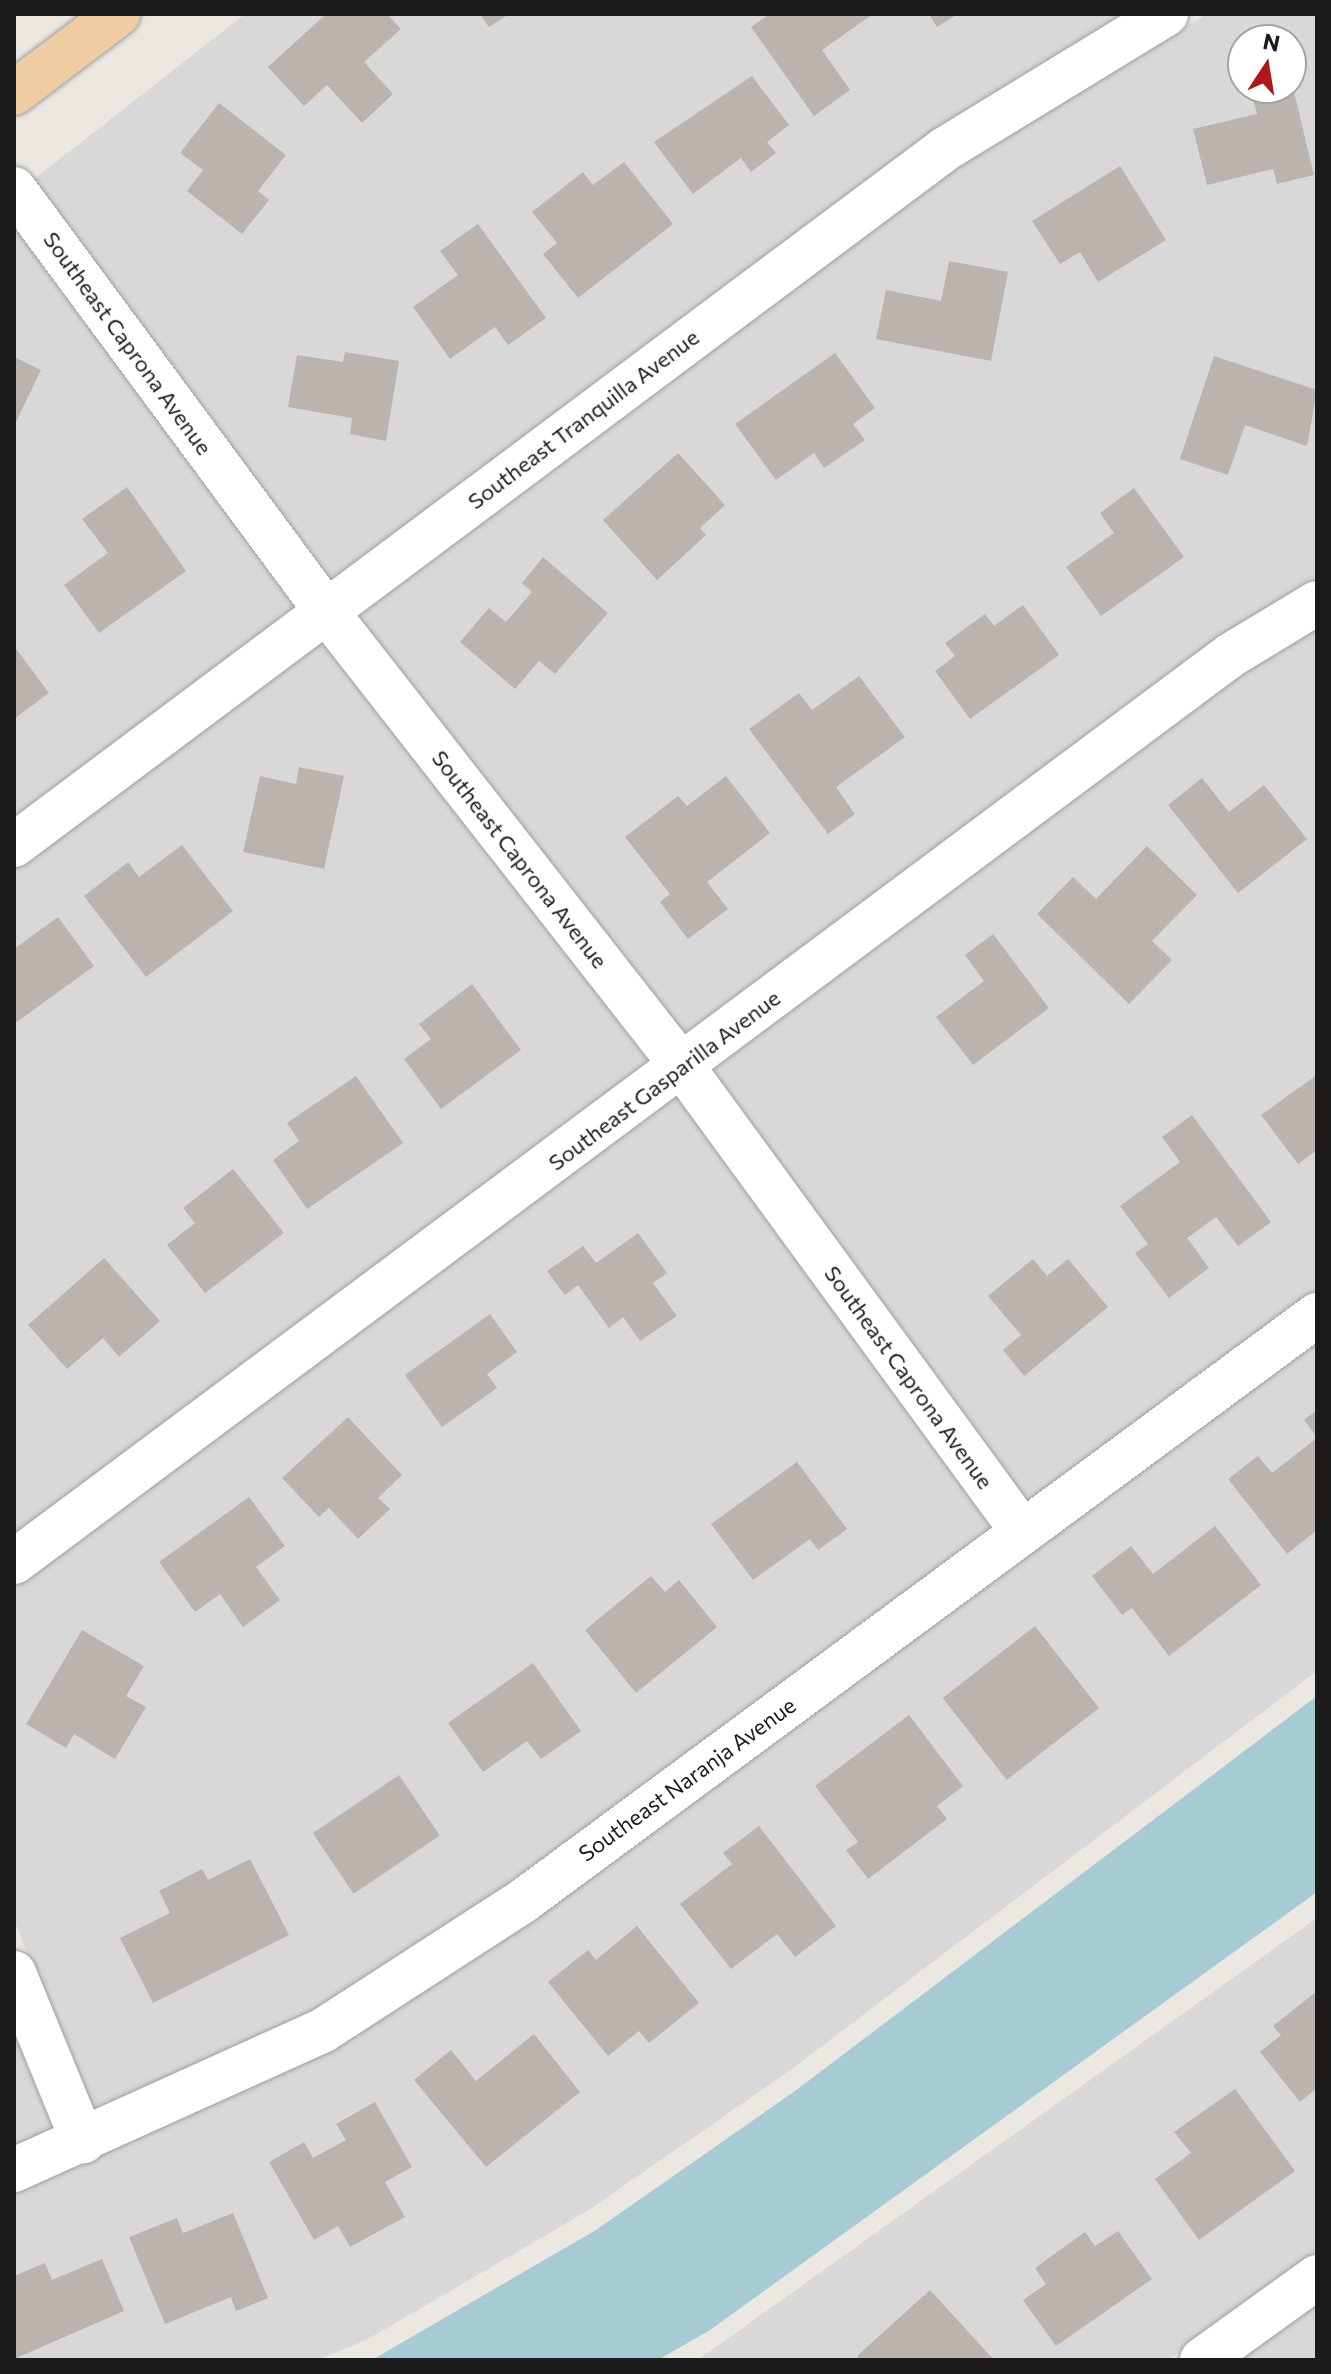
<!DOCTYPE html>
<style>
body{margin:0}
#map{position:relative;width:1331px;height:2374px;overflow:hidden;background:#ebe7e1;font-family:Commissioner,sans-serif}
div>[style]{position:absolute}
.residential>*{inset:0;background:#d9d8d8}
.water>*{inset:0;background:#a6cbd4}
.building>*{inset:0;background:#bbb3ae;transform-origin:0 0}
.roads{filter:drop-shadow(0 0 2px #9f9f9f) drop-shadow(0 0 2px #9f9f9f)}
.minor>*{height:44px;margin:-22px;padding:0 22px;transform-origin:22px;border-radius:22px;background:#fff}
.major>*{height:44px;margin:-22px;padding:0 22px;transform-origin:22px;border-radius:22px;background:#f0cca2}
span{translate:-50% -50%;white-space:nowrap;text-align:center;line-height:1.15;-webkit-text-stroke:6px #fff;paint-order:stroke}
.street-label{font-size:22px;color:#1b1b1b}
.frame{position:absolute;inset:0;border:16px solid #1b1b1b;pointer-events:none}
.north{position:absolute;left:1227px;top:24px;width:80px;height:80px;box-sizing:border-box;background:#fff;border:2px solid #a4a4a4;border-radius:50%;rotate:12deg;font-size:22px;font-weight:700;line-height:32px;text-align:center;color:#1b1b1b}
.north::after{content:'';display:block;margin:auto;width:28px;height:36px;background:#ae171a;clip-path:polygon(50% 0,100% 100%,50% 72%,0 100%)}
</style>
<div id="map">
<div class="residential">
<i style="clip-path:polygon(245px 14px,1126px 14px,331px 583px,33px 180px)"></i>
<i style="clip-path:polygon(evenodd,1207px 14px,1317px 14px,1317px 579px,1220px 638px,686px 1038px,356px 615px,955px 167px,1207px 14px,1243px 40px,1291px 40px,1291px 88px,1243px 88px,1243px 40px)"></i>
<i style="clip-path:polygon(14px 223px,298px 607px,14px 819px)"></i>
<i style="clip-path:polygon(1317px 627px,1317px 1289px,1027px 1503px,710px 1070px,1240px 673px)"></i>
<i style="clip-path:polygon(323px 639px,653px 1063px,14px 1537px,14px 870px)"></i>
<i style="clip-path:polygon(678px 1095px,993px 1527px,513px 1882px,314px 2011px,93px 2114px,14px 1920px,14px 1587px)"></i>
<i style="clip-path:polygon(1317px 1340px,1317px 1671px,785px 2074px,587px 2211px,368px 2339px,318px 2360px,14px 2360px,14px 2193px,331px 2049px)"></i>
<i style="clip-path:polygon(1317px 1918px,1317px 2252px,1168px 2360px,698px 2360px)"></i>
<i style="clip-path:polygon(14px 2026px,56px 2130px,14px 2148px)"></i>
<i style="clip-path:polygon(1317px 2302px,1317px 2360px,1237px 2360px)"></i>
</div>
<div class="water">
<i style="clip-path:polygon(1317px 1696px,1317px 1892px,710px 2330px,658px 2360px,372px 2360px,596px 2230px,795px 2091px)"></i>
</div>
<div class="building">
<i style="clip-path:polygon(326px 14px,387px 14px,401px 29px,364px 62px,393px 94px,362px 123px,327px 85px,304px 106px,268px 67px)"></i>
<i style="clip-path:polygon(480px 14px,509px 14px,489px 27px)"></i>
<i style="clip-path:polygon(770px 14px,873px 14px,822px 50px,850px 90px,814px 116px,751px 27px)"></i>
<i style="clip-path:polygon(929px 14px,958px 14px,937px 27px)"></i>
<i style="clip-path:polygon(752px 76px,789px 125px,767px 142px,776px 153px,751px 172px,741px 158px,693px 194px,654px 142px)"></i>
<i style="clip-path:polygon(1293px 88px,1314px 175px,1277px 184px,1273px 169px,1207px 185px,1193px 129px,1257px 114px,1250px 89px)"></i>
<i style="clip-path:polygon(219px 103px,286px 155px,258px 191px,269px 200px,242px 234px,187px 191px,203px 170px,180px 153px)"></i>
<i style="clip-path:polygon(624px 162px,673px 224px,578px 298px,543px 254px,557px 243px,532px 212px,583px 172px,593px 185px)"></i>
<i style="clip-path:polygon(1120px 166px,1166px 240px,1098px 282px,1080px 252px,1060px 264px,1032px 221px)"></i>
<i style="clip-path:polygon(478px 224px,546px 318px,508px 345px,495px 327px,450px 359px,413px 307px,458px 275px,440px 251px)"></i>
<i style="clip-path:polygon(949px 261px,1008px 272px,991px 361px,876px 339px,886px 290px,941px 301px)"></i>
<i style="clip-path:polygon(345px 352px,399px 361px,386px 441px,350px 434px,352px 418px,288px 407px,297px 355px,343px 362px)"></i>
<i style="clip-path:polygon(835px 353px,875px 408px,853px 424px,865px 440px,824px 468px,814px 453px,776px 480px,735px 424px)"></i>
<i style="clip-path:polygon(1214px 356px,1317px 390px,1307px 446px,1245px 425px,1228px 475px,1180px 459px)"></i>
<i style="clip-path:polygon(14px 357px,41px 370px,14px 426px)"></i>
<i style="clip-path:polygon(678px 453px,725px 505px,700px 528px,706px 535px,657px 580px,603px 520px)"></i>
<i style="clip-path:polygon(127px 487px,186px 571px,99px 633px,64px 585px,108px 553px,82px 519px)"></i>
<i style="clip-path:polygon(1134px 488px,1184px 557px,1101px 616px,1066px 567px,1114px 533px,1100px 513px)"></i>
<i style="clip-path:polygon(543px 557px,608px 613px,555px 674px,539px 661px,515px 689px,460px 642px,489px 608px,506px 622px,532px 592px,522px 583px)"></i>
<i style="clip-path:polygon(1023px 605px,1059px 655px,970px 719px,935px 671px,955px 656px,945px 643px,985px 614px,994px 626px)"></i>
<i style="clip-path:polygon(14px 646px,49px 693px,14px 719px)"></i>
<i style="clip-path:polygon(859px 676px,905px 737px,836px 787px,855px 814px,828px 834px,749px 729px,799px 693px,812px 710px)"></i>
<i style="clip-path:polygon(299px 767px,344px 776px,324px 869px,243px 852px,260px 776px,296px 784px)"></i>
<i style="clip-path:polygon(726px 776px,770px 833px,707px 882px,728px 909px,688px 939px,660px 902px,670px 894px,625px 837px,678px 796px,687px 806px)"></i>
<i style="clip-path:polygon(1202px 778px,1229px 812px,1264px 785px,1307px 839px,1238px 893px,1168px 805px)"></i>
<i style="clip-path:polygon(182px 845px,233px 911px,146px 977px,84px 896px,128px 862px,139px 877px)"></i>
<i style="clip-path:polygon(1147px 846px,1197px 895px,1152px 941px,1172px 960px,1129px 1004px,1037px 914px,1073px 877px,1096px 899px)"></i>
<i style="clip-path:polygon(58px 917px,94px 966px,14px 1024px,14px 949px)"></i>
<i style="clip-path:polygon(993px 934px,1049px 1008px,973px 1065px,936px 1017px,984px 981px,965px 955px)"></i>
<i style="clip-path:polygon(472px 984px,521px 1050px,441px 1109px,404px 1059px,431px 1039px,419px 1024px)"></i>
<i style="clip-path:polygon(1317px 1075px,1317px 1150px,1298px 1164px,1261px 1115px)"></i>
<i style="clip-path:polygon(356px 1076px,403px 1143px,307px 1209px,273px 1160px,299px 1141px,287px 1123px)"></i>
<i style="clip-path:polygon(1192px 1115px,1271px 1222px,1238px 1246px,1216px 1217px,1187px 1238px,1209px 1268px,1169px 1298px,1135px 1253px,1148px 1244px,1120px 1206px,1180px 1162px,1162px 1137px)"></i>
<i style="clip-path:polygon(233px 1169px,284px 1233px,205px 1293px,167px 1245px,195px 1223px,183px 1208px)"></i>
<i style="clip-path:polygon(638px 1233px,667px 1273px,653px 1283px,677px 1316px,640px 1341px,623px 1317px,609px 1328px,578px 1285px,565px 1295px,547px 1271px,583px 1246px,596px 1263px)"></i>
<i style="clip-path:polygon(104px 1258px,160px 1321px,119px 1357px,103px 1338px,67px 1369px,28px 1325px)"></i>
<i style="clip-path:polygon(1033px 1259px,1047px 1276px,1068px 1259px,1108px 1307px,1024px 1376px,1003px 1350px,1021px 1335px,988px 1296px)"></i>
<i style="clip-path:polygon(490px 1314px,517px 1352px,487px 1374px,497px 1388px,442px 1427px,405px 1375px)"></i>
<i style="clip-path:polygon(1317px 1410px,1317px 1437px,1304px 1420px)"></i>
<i style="clip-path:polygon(348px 1417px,402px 1475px,378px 1498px,390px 1509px,358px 1539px,329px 1508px,319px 1517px,282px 1478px)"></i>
<i style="clip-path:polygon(1317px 1438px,1317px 1530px,1287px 1554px,1228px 1479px,1258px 1456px,1272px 1473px)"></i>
<i style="clip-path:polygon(797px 1462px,847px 1529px,818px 1550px,810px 1539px,753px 1580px,711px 1524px)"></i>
<i style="clip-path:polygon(249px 1497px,285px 1546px,256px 1567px,280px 1600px,243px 1627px,220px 1594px,195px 1612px,159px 1562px)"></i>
<i style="clip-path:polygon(1215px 1526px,1261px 1585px,1169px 1656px,1132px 1608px,1122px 1615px,1092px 1576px,1131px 1546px,1153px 1574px)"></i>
<i style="clip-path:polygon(651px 1576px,665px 1592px,679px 1580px,717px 1627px,636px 1693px,585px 1630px)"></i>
<i style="left:1035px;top:1626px;width:104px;height:117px;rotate:52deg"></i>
<i style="clip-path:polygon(82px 1630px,144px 1666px,126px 1696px,146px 1707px,115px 1759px,74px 1734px,66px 1748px,26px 1724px)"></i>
<i style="clip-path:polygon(533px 1663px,581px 1731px,541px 1759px,527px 1741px,483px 1772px,448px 1723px)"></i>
<i style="clip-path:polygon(909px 1715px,963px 1786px,937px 1806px,947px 1819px,868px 1879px,846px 1850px,858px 1842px,815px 1786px)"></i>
<i style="left:399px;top:1775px;width:73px;height:104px;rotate:56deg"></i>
<i style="clip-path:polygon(759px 1826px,836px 1926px,795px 1957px,777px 1934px,731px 1969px,680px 1904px,732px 1864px,723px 1853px)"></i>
<i style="clip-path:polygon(250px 1859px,289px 1935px,153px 2003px,120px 1938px,170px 1913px,159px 1891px,202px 1869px,208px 1880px)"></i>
<i style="clip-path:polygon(637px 1926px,699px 2003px,649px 2043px,639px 2031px,608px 2056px,548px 1982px,588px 1950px,596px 1960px)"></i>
<i style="clip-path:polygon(1317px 1991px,1317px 2088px,1300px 2102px,1260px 2052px,1281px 2035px,1273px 2026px)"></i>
<i style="clip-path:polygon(534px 2034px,580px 2092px,486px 2167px,414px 2080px,451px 2050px,476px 2081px)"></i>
<i style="clip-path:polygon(1235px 2089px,1295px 2171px,1199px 2240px,1155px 2179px,1191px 2153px,1174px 2132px)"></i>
<i style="clip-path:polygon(375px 2102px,412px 2167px,385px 2182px,405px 2217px,350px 2247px,338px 2226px,314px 2240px,269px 2162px,304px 2142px,313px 2158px,346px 2140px,336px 2124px)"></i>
<i style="clip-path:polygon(233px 2213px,268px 2298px,236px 2311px,231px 2297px,165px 2324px,129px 2237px,177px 2218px,183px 2233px)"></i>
<i style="clip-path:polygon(1118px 2231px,1152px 2279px,1056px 2346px,1023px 2300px,1046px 2284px,1035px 2268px,1085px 2232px,1095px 2246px)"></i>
<i style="clip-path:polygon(102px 2259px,124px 2311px,14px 2359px,14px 2276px,45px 2263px,52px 2280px)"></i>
<i style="clip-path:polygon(930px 2290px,994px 2360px,861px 2360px,857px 2356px)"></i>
</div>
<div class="roads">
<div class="minor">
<i style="left:14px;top:189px;width:525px;rotate:53.52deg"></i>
<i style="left:326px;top:611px;width:578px;rotate:51.96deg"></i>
<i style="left:682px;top:1066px;width:576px;rotate:53.83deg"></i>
<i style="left:14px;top:845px;width:1162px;rotate:-36.78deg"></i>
<i style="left:945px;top:149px;width:259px;rotate:-31.4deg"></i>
<i style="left:14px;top:1562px;width:1518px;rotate:-36.7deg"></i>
<i style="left:1231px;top:655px;width:100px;rotate:-31.2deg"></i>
<i style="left:14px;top:1973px;width:182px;rotate:67.7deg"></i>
<i style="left:14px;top:2170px;width:338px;rotate:-24.3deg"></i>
<i style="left:322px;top:2031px;width:239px;rotate:-32.9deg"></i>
<i style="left:523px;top:1901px;width:987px;rotate:-36.43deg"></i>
<i style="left:1202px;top:2360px;width:142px;rotate:-35.8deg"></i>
</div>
<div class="major">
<i style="left:14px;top:93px;width:131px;rotate:-37.2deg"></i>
</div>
</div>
<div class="street-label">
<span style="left:128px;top:343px;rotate:54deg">Southeast Caprona Avenue</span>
<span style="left:583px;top:419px;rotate:-37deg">Southeast Tranquilla Avenue</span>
<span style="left:520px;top:859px;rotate:52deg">Southeast Caprona Avenue</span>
<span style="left:664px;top:1080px;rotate:-37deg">Southeast Gasparilla Avenue</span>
<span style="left:909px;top:1377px;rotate:54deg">Southeast Caprona Avenue</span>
<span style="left:687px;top:1779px;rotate:-36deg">Southeast Naranja Avenue</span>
</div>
<div class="frame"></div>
<div class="north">N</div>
</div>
